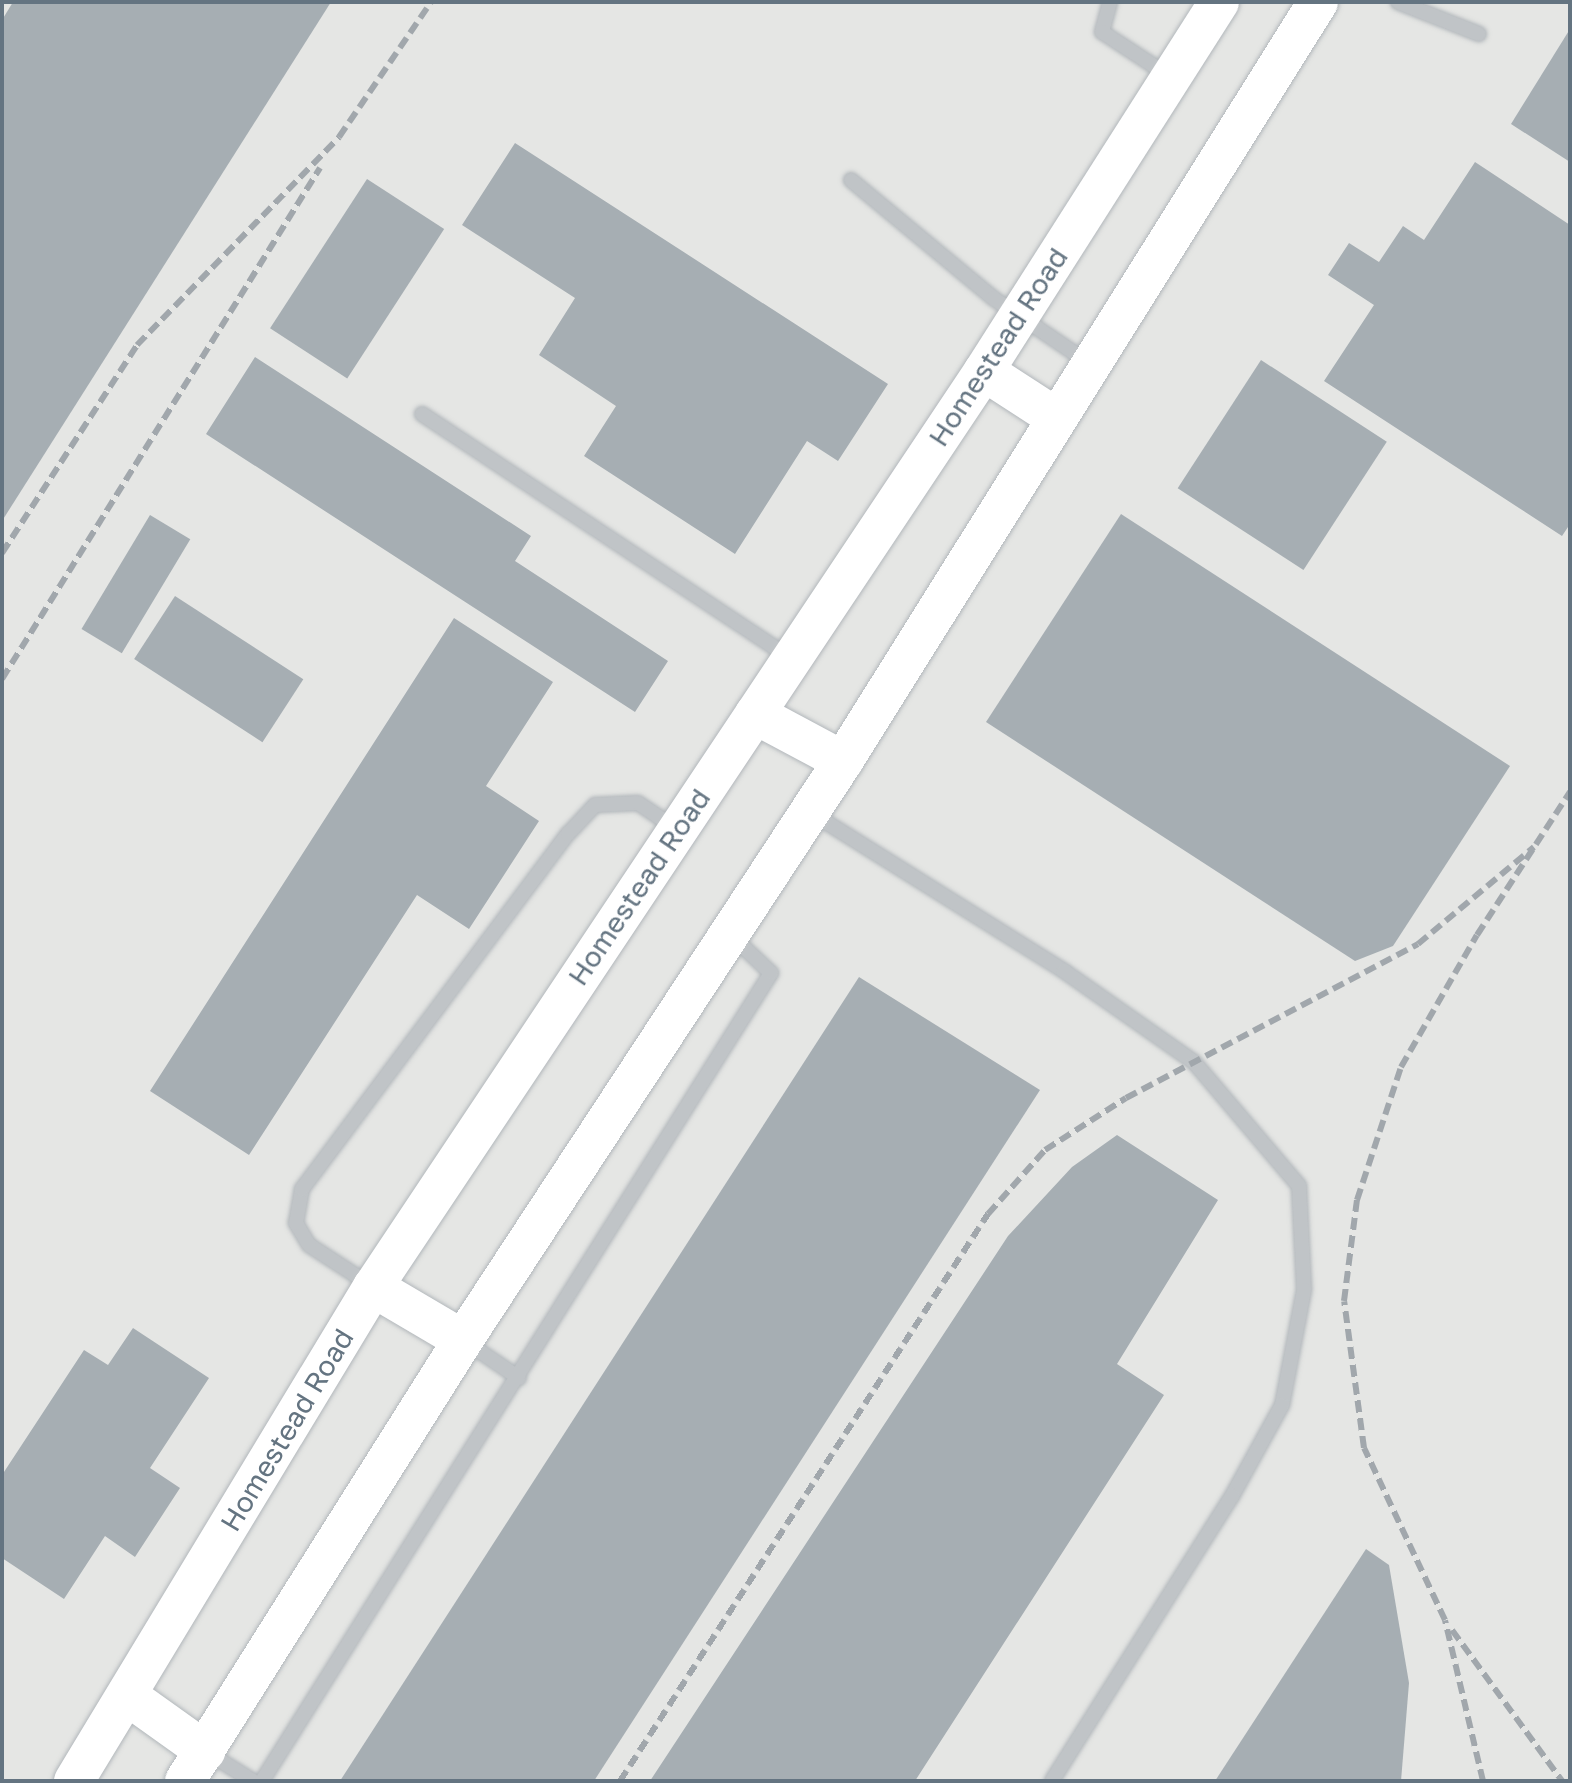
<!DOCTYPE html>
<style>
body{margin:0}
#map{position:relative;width:1572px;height:1783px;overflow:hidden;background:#f5f5f0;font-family:"Golos Text",sans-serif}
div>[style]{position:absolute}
.built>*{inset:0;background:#e5e6e4;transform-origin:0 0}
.building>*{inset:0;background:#a6aeb3;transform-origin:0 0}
.roads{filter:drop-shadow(0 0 2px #b2b7bb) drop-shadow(0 0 2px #b2b7bb)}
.lane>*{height:14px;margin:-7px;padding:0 7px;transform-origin:7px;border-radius:7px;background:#c0c4c7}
.secondary>*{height:40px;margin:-20px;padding:0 20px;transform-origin:20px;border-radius:20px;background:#fff}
.rail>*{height:6px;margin-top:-3px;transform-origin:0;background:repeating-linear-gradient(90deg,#a1a7ac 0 12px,transparent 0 18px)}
span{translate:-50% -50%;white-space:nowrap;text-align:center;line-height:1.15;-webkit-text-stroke:8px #fff;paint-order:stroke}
.street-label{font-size:28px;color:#647481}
.frame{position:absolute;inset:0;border:4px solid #647481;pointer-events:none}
</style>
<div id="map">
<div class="built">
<i style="left:2px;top:2px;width:1568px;height:1779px"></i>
</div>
<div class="building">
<i style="clip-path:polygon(13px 2px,331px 2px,2px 521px,2px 20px)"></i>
<i style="clip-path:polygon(1570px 29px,1570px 162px,1511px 124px)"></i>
<i style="clip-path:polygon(515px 143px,888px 384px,838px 461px,807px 441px,735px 554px,584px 456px,616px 406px,539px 355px,575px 298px,462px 225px)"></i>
<i style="clip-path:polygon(1475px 162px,1570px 225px,1570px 524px,1562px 536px,1324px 381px,1374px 305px,1328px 275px,1349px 243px,1379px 262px,1403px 226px,1424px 240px)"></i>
<i style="left:367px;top:179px;width:92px;height:178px;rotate:33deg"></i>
<i style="clip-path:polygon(255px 357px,531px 536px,515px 561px,668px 661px,635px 712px,206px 434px)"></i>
<i style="left:1261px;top:360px;width:150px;height:153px;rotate:33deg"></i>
<i style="clip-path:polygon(1121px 514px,1510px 766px,1393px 946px,1355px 961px,986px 722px)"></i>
<i style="left:150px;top:515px;width:47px;height:133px;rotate:31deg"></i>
<i style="left:175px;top:596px;width:153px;height:75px;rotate:33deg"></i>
<i style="clip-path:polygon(454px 618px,553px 682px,486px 786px,539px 821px,469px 929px,417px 895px,249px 1155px,150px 1091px)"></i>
<i style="clip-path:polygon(859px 977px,1040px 1090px,594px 1781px,340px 1781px)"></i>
<i style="clip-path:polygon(1117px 1135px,1218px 1200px,1117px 1364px,1164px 1395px,915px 1781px,650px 1781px,1008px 1236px,1072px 1167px)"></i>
<i style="clip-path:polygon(133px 1328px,209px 1378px,150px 1468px,180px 1488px,135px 1557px,105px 1536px,64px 1599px,2px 1558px,2px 1475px,84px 1350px,108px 1365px)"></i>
<i style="clip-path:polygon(1366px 1549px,1389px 1565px,1409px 1683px,1401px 1781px,1215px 1781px)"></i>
</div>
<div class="roads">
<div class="lane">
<i style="left:1110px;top:2px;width:31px;rotate:105deg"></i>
<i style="left:1102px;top:32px;width:82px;rotate:33.1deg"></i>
<i style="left:1398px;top:2px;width:87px;rotate:21.6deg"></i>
<i style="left:851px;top:180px;width:185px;rotate:39.7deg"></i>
<i style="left:993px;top:298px;width:116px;rotate:34.1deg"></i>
<i style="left:422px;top:414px;width:442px;rotate:33.5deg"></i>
<i style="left:813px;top:814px;width:296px;rotate:32deg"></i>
<i style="left:1064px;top:971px;width:159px;rotate:35deg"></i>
<i style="left:1194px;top:1062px;width:162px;rotate:49.7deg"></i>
<i style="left:1299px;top:1186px;width:104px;rotate:87.2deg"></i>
<i style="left:1304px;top:1290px;width:117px;rotate:100.8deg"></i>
<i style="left:1282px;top:1405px;width:104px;rotate:118.8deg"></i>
<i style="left:1232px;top:1496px;width:337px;rotate:122.3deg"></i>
<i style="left:372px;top:1286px;width:75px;rotate:-146.9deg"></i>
<i style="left:309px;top:1245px;width:26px;rotate:-121deg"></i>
<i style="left:296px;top:1223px;width:35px;rotate:-80deg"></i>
<i style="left:302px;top:1189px;width:444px;rotate:-53.2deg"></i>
<i style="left:568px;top:834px;width:40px;rotate:-47deg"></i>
<i style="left:595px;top:805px;width:43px;rotate:-2.7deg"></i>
<i style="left:638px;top:803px;width:45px;rotate:34deg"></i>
<i style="left:466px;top:1342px;width:64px;rotate:34.2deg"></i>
<i style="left:205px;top:1751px;width:57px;rotate:32deg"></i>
<i style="left:262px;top:1781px;width:955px;rotate:-57.79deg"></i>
<i style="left:771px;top:973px;width:55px;rotate:-136.5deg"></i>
</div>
<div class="secondary">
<i style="left:984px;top:371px;width:85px;rotate:32.9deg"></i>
<i style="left:755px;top:714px;width:100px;rotate:28.1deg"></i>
<i style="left:373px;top:1287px;width:104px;rotate:30.5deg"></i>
<i style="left:128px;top:1696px;width:95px;rotate:35.5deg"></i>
<i style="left:74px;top:1781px;width:577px;rotate:-58.82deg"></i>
<i style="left:373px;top:1287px;width:1101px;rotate:-56.3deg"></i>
<i style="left:984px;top:371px;width:437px;rotate:-57.5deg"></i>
<i style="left:185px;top:1781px;width:521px;rotate:-57.77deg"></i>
<i style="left:463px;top:1340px;width:693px;rotate:-56.72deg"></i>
<i style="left:843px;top:761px;width:895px;rotate:-57.96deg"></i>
</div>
</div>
<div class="rail">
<i style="left:2px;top:553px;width:248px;rotate:-57deg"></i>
<i style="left:137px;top:345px;width:290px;rotate:-45.8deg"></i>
<i style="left:339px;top:137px;width:163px;rotate:-55.7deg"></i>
<i style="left:2px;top:679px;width:602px;rotate:-58.11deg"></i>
<i style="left:1452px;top:1630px;width:187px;rotate:53.9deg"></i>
<i style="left:620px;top:1781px;width:676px;rotate:-57.02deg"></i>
<i style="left:988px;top:1214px;width:86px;rotate:-48.3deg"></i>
<i style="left:1045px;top:1150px;width:96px;rotate:-32.7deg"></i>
<i style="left:1126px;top:1098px;width:330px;rotate:-27.8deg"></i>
<i style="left:1418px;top:944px;width:151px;rotate:-39.9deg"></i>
<i style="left:1483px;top:1781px;width:165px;rotate:-103.3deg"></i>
<i style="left:1445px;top:1620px;width:190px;rotate:-115.2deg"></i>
<i style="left:1364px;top:1448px;width:148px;rotate:-97.7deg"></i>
<i style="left:1344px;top:1301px;width:102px;rotate:-82.7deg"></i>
<i style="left:1357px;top:1200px;width:140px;rotate:-71.7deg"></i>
<i style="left:1401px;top:1067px;width:152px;rotate:-60.1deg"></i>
<i style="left:1477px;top:935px;width:171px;rotate:-57deg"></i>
</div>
<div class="street-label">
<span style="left:998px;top:347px;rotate:-57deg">Homestead Road</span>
<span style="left:639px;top:887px;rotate:-56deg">Homestead Road</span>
<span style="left:287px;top:1430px;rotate:-59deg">Homestead Road</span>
</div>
<div class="frame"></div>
</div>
